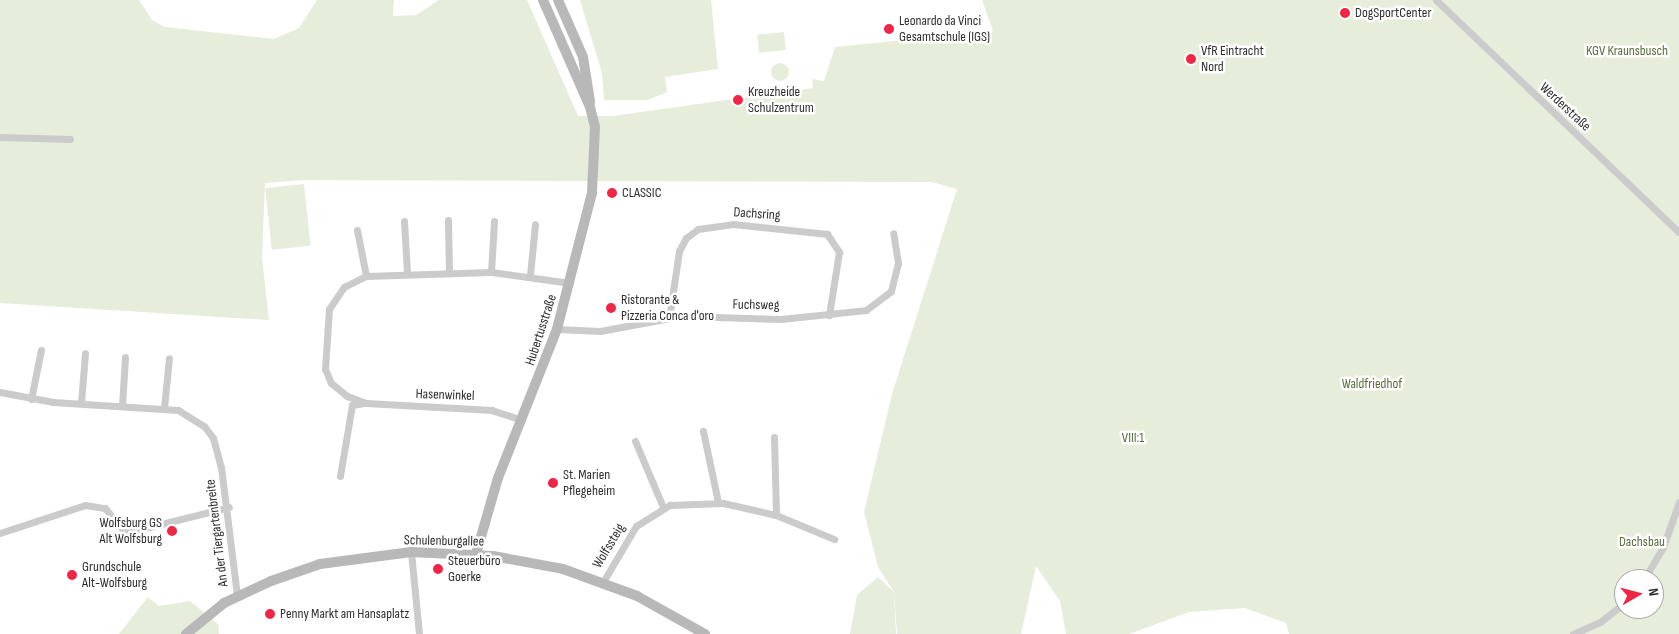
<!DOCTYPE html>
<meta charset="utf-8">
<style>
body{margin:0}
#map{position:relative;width:1679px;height:634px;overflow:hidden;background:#fff;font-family:"Sofia Sans Condensed",sans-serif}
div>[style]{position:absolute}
.green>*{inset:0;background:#e6eddb;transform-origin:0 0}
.round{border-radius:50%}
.street>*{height:7px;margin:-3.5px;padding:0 3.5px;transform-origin:3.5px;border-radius:3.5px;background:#cbcbcb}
.secondary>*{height:10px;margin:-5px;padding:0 5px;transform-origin:5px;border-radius:5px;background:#b8b8b8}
.dots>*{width:14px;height:14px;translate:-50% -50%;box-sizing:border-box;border:2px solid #fff;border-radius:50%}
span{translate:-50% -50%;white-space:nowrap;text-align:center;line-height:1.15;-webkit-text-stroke:5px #fff;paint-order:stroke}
.poi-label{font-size:14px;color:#2e2e2e}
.left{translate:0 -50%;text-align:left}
.right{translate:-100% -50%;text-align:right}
.park-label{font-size:14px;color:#566d39}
.street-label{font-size:14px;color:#2e2e2e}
.north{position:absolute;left:1614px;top:569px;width:50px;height:50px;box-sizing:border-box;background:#fff;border:1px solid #ababab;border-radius:50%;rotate:82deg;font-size:14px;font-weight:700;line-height:20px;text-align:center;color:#2e2e2e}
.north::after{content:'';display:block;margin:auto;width:18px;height:22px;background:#f12546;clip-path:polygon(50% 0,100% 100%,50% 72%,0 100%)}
</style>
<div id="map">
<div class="green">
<i style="clip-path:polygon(evenodd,0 0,139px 0,152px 20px,165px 27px,274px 39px,299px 28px,317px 0,394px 0,393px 16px,416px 15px,439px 0,527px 0,578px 116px,613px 116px,813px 88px,812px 79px,824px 81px,835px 47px,993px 31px,982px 0,1679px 0,1679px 634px,1289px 634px,1286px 623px,1245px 608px,1189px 612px,1129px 634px,1066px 634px,1060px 601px,1036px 566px,1021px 634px,897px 634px,894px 592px,878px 567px,864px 512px,892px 394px,957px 189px,932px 182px,304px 180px,265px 183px,262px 258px,269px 320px,0 303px,0 0,1624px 579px,1654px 579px,1654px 609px,1624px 609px,1624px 579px)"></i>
<i style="clip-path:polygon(580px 0,711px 0,718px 69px,665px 77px,667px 92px,648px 100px,604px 100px,602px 73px)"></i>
<i style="left:784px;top:32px;width:18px;height:27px;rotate:84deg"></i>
<i class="round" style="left:771px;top:63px;width:18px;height:18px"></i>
<i style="left:304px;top:184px;width:62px;height:39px;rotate:84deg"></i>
<i style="clip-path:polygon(878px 577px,894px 592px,896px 634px,850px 634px,857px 595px)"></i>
<i style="clip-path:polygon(148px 597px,159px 606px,190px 601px,218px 624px,219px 634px,119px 634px)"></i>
</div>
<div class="street">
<i style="left:1436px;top:0;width:336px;rotate:43.7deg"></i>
<i style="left:0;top:137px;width:70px;rotate:1.6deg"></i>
<i style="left:448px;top:220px;width:51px;rotate:88.9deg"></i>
<i style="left:404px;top:221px;width:52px;rotate:86.7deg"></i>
<i style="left:357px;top:230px;width:47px;rotate:78.9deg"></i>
<i style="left:491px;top:272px;width:51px;rotate:-86.6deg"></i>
<i style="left:530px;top:275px;width:51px;rotate:-84.4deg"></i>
<i style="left:669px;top:318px;width:68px;rotate:-81.5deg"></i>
<i style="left:679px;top:251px;width:15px;rotate:-62deg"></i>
<i style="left:686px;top:238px;width:15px;rotate:-37deg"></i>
<i style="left:698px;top:229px;width:35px;rotate:-8deg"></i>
<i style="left:733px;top:224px;width:95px;rotate:6.1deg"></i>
<i style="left:827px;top:234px;width:22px;rotate:56deg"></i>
<i style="left:839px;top:252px;width:64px;rotate:99deg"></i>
<i style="left:557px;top:329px;width:43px;rotate:2.7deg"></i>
<i style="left:600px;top:331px;width:82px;rotate:-10.5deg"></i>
<i style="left:681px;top:316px;width:100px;rotate:1.7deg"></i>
<i style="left:781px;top:319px;width:85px;rotate:-6deg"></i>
<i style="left:866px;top:310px;width:31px;rotate:-37deg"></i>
<i style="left:891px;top:291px;width:29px;rotate:-76deg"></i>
<i style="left:898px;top:263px;width:30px;rotate:-99deg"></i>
<i style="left:0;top:392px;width:54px;rotate:10.7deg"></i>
<i style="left:53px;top:402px;width:125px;rotate:3.7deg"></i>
<i style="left:178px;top:410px;width:31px;rotate:32deg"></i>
<i style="left:204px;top:426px;width:15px;rotate:53deg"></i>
<i style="left:213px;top:438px;width:30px;rotate:75deg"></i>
<i style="left:221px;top:467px;width:130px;rotate:82.9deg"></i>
<i style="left:31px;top:399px;width:50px;rotate:-78.5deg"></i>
<i style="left:81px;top:403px;width:50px;rotate:-85.4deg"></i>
<i style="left:122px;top:406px;width:49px;rotate:-86.5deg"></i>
<i style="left:164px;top:408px;width:50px;rotate:-84.3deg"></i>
<i style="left:522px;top:420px;width:32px;rotate:-162deg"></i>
<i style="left:492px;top:410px;width:126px;rotate:-176.8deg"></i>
<i style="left:366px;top:403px;width:20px;rotate:-160deg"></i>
<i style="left:347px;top:396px;width:21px;rotate:-141deg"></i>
<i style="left:331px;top:383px;width:15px;rotate:-113deg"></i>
<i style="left:325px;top:369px;width:60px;rotate:-86.2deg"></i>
<i style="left:329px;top:309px;width:27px;rotate:-56deg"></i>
<i style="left:344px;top:287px;width:25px;rotate:-27deg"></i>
<i style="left:366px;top:276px;width:125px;rotate:-1.8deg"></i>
<i style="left:491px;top:272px;width:80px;rotate:7.9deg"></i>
<i style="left:703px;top:431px;width:73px;rotate:78.1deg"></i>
<i style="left:774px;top:437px;width:78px;rotate:88.5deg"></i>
<i style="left:635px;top:441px;width:72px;rotate:67deg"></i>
<i style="left:340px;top:476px;width:72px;rotate:-80.4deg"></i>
<i style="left:352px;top:405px;width:12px;rotate:-9deg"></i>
<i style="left:0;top:533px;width:89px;rotate:-18.2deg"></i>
<i style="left:85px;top:505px;width:20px;rotate:9deg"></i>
<i style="left:105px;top:508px;width:32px;rotate:51deg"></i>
<i style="left:125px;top:533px;width:107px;rotate:-14deg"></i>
<i style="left:411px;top:552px;width:82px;rotate:84.4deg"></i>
<i style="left:1644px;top:579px;width:37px;rotate:-59deg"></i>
<i style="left:1663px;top:547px;width:48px;rotate:-70.4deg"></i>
<i style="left:603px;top:582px;width:65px;rotate:-59.5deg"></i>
<i style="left:636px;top:526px;width:40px;rotate:-32deg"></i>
<i style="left:670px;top:505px;width:53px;rotate:-2.2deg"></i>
<i style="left:723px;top:503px;width:54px;rotate:12.8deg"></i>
<i style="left:776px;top:515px;width:63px;rotate:22.5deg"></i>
<i style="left:1573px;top:634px;width:30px;rotate:-24deg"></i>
<i style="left:1600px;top:622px;width:31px;rotate:-38deg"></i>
</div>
<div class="secondary">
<i style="left:558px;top:0;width:62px;rotate:66.3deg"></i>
<i style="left:583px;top:57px;width:45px;rotate:81deg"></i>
<i style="left:476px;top:554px;width:79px;rotate:-73.9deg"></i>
<i style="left:498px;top:478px;width:160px;rotate:-68.4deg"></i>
<i style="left:557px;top:329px;width:140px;rotate:-75.6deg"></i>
<i style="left:592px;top:193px;width:66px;rotate:-87.4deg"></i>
<i style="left:595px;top:127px;width:21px;rotate:-104deg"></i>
<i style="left:590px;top:107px;width:117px;rotate:-113.7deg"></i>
<i style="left:186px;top:634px;width:49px;rotate:-39.2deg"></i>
<i style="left:224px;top:603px;width:52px;rotate:-25.1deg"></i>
<i style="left:271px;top:581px;width:52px;rotate:-19.1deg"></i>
<i style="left:320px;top:564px;width:92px;rotate:-7.5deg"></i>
<i style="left:411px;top:552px;width:82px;rotate:2.8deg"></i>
<i style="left:493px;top:556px;width:71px;rotate:10.5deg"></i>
<i style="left:563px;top:569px;width:79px;rotate:20deg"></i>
<i style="left:637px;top:596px;width:78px;rotate:29.2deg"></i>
</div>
<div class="dots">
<i style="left:1345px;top:13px;background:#f12546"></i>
<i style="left:889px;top:29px;background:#f12546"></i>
<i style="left:1191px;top:59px;background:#f12546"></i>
<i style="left:738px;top:100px;background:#f12546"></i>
<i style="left:612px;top:193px;background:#f12546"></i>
<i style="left:611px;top:308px;background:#f12546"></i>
<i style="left:553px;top:483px;background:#f12546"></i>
<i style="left:172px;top:531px;background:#f12546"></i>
<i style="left:438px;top:569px;background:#f12546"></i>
<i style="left:72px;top:575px;background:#f12546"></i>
<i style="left:270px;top:614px;background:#f12546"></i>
</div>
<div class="poi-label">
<span class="left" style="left:1355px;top:13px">DogSportCenter</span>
<span class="left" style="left:899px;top:29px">Leonardo da Vinci<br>Gesamtschule (IGS)</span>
<span class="left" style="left:1201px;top:59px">VfR Eintracht<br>Nord</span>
<span class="left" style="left:748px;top:100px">Kreuzheide<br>Schulzentrum</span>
<span class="left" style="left:622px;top:193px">CLASSIC</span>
<span class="left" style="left:621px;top:308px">Ristorante &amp;<br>Pizzeria Conca d'oro</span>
<span class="left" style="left:563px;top:483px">St. Marien<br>Pflegeheim</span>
<span class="right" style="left:162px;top:531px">Wolfsburg GS<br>Alt Wolfsburg</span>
<span class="left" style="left:448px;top:569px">Steuerbüro<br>Goerke</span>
<span class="left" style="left:82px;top:575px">Grundschule<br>Alt-Wolfsburg</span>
<span class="left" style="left:280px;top:614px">Penny Markt am Hansaplatz</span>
</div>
<div class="park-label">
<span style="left:1627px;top:51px">KGV Kraunsbusch</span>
<span style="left:1372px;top:384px">Waldfriedhof</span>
<span style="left:1133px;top:438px">VIII:1</span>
<span style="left:1642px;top:542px">Dachsbau</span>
</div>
<div class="street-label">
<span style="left:1565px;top:107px;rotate:43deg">Werderstraße</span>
<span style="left:757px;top:214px;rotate:4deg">Dachsring</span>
<span style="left:756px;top:305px;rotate:1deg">Fuchsweg</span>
<span style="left:541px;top:330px;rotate:-72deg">Hubertusstraße</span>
<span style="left:445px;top:395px;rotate:2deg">Hasenwinkel</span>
<span style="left:217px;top:533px;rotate:-97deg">An der Tiergartenbreite</span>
<span style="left:444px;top:541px;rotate:1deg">Schulenburgallee</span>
<span style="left:609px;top:546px;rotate:-59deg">Wolfssteig</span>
</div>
<div class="north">N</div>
</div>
